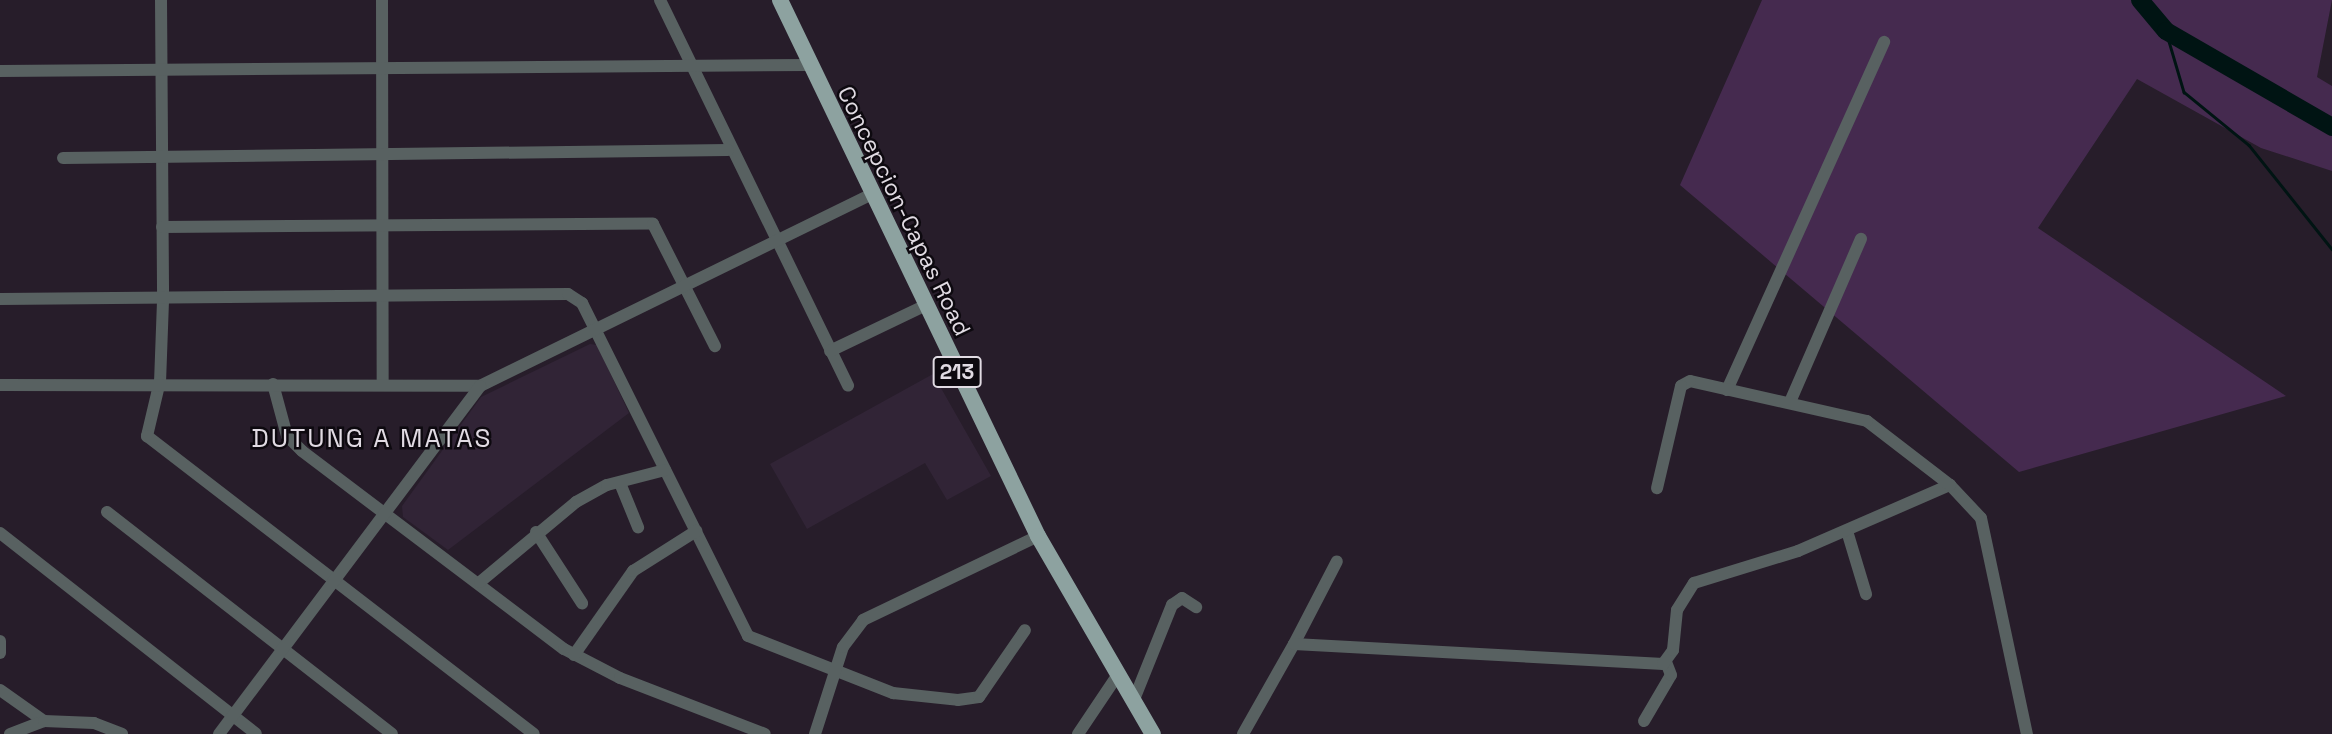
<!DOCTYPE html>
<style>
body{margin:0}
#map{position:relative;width:2332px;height:734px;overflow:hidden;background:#271d2a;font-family:"Space Grotesk",sans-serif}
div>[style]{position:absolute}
.built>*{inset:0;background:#312436}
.green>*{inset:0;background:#452a4f}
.stream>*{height:2.5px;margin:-1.25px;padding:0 1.25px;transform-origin:1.25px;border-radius:1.25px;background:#001413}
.river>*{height:18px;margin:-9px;padding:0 9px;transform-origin:9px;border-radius:9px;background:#001413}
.minor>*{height:12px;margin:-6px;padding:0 6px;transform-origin:6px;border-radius:6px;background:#586161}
.major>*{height:16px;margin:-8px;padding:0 8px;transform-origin:8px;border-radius:8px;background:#8da2a0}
span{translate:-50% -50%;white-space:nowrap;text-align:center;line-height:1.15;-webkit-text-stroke:5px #0d090f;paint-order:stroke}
.shield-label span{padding:2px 5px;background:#0d090f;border:2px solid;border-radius:5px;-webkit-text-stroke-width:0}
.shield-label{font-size:21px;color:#e1dbe3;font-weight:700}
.street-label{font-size:23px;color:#e1dbe3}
.quarter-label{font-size:26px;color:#e1dbe3;letter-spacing:2px}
</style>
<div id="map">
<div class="built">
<i style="clip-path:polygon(590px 344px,597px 345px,629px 413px,448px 550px,403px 517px,402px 506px,481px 397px)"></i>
<i style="clip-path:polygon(933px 374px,991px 476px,947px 500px,925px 463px,807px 529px,770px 464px)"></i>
</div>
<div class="green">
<i style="clip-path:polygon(1762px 0,2332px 0,2317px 77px,2332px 86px,2332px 171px,2261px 148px,2137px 79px,2038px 228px,2286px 396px,2019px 472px,1680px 185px)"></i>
</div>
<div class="stream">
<i style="left:2166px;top:31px;width:64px;rotate:73.6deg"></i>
<i style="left:2184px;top:92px;width:84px;rotate:39.2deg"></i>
<i style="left:2249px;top:145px;width:133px;rotate:51.4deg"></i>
</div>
<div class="river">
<i style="left:2140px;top:0;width:40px;rotate:50deg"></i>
<i style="left:2166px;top:31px;width:192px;rotate:30deg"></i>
</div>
<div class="minor">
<i style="left:161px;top:0;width:301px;rotate:89.6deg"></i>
<i style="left:163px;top:301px;width:80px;rotate:92.1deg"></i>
<i style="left:160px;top:381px;width:57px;rotate:103.3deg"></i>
<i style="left:147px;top:436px;width:488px;rotate:37.6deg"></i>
<i style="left:382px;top:0;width:383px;rotate:89.9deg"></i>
<i style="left:660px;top:0;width:429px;rotate:64deg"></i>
<i style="left:0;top:71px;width:808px;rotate:-0.43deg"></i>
<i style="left:63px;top:158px;width:665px;rotate:-0.69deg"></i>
<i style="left:162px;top:227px;width:491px;rotate:-0.4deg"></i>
<i style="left:653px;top:224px;width:137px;rotate:63.1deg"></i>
<i style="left:0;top:299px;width:568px;rotate:-0.5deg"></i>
<i style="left:568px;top:294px;width:17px;rotate:33deg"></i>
<i style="left:582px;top:303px;width:372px;rotate:63.5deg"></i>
<i style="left:748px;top:636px;width:156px;rotate:21.5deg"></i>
<i style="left:893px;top:693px;width:65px;rotate:6.1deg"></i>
<i style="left:958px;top:700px;width:21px;rotate:-8deg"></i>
<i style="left:979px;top:697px;width:81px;rotate:-55.5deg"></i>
<i style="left:830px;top:351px;width:104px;rotate:-25.6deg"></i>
<i style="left:273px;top:384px;width:54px;rotate:74.9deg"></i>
<i style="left:287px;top:436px;width:21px;rotate:45deg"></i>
<i style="left:302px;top:451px;width:328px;rotate:37.1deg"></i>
<i style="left:564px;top:649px;width:63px;rotate:27.4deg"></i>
<i style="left:620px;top:678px;width:155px;rotate:21.1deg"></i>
<i style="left:0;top:385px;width:480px;rotate:0.1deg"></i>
<i style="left:480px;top:386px;width:434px;rotate:-26.1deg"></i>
<i style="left:1727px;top:390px;width:382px;rotate:-65.7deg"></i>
<i style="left:1790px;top:402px;width:178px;rotate:-66.5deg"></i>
<i style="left:620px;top:483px;width:48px;rotate:67.8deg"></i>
<i style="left:1950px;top:485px;width:45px;rotate:46.8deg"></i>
<i style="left:1981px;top:518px;width:221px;rotate:78deg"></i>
<i style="left:107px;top:512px;width:361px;rotate:37.9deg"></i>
<i style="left:1847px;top:531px;width:66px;rotate:73.2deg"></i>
<i style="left:536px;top:532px;width:85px;rotate:57.1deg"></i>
<i style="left:0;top:533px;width:325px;rotate:38.1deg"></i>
<i style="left:480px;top:582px;width:125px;rotate:-39.8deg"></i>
<i style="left:576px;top:502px;width:35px;rotate:-29deg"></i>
<i style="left:607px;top:485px;width:60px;rotate:-14.5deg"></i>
<i style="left:0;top:641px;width:12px;rotate:90deg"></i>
<i style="left:1294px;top:644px;width:93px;rotate:-62.6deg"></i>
<i style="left:574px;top:655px;width:103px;rotate:-54.9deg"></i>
<i style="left:633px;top:571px;width:75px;rotate:-32.4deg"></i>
<i style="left:0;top:690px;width:54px;rotate:35.2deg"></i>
<i style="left:1133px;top:702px;width:105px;rotate:-68.1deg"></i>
<i style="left:1172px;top:605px;width:12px;rotate:-35deg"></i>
<i style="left:1182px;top:598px;width:17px;rotate:33deg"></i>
<i style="left:1644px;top:721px;width:53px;rotate:-59.6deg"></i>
<i style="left:1671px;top:675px;width:14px;rotate:-111deg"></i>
<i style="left:10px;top:734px;width:36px;rotate:-21deg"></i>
<i style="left:44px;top:721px;width:50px;rotate:2.3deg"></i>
<i style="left:94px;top:723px;width:30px;rotate:21deg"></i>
<i style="left:219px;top:734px;width:435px;rotate:-53.1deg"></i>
<i style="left:815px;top:734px;width:91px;rotate:-72.2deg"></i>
<i style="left:843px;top:647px;width:34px;rotate:-53deg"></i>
<i style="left:863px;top:620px;width:194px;rotate:-25.6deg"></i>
<i style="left:1078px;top:734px;width:70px;rotate:-56.1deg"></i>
<i style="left:1243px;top:734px;width:103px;rotate:-60.5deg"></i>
<i style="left:1294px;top:644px;width:370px;rotate:3.1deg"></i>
<i style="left:1663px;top:664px;width:17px;rotate:-54deg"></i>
<i style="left:1673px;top:650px;width:40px;rotate:-84.3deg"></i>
<i style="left:1677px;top:610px;width:32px;rotate:-58deg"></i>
<i style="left:1694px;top:583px;width:109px;rotate:-17.1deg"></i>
<i style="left:1798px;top:551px;width:166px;rotate:-23.5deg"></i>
<i style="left:1950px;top:485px;width:105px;rotate:-142.4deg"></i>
<i style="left:1867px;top:421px;width:181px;rotate:-167.3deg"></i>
<i style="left:1690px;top:381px;width:10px;rotate:151deg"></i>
<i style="left:1681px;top:386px;width:105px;rotate:103.2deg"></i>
</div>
<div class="major">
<i style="left:780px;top:0;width:595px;rotate:64.3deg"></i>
<i style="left:1038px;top:536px;width:229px;rotate:59.9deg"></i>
</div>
<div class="shield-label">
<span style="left:957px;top:372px">213</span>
</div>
<div class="street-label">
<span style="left:904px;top:211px;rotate:64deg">Concepcion-Capas Road</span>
</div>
<div class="quarter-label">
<span style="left:372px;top:439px">DUTUNG A MATAS</span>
</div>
</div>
